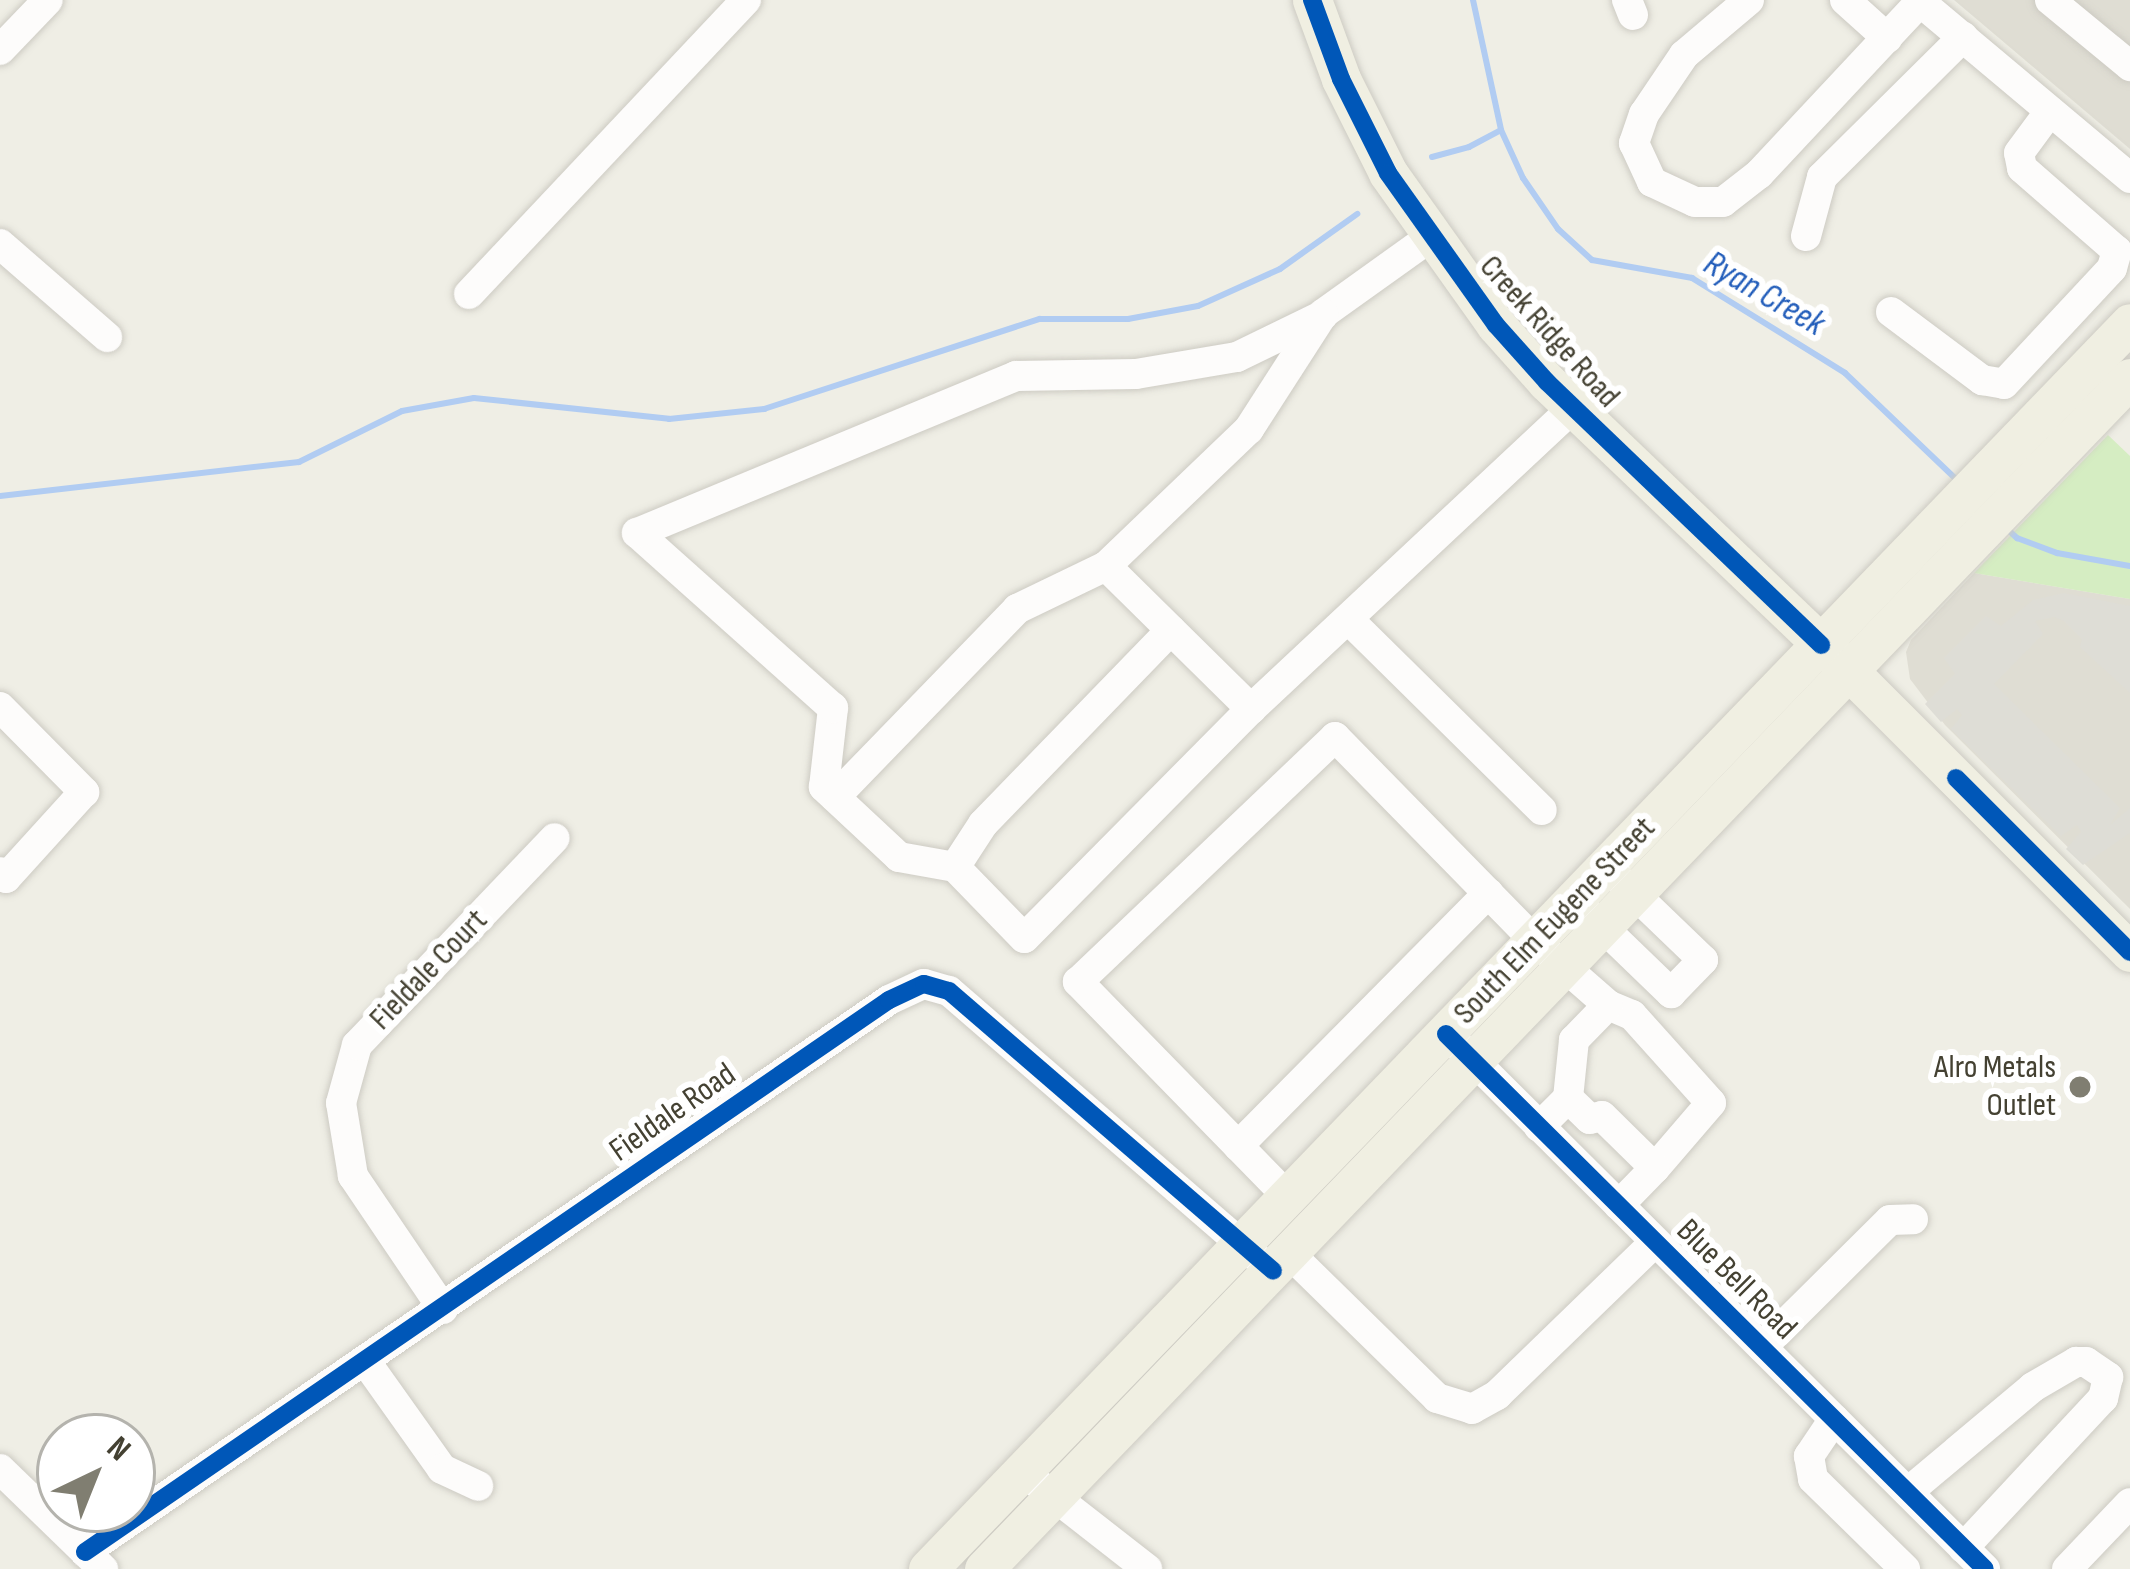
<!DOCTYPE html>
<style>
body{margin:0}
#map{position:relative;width:2130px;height:1569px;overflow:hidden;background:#efeee5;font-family:"Sofia Sans Condensed",sans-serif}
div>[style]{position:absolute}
.industrial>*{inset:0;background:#dfddd3}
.green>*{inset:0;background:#d5edc2}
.parking>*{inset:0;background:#deddd6}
.stream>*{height:6px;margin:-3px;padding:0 3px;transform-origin:3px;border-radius:3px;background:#b1ccf2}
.roads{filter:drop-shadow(0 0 3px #cdcbc3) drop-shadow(0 0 3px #cdcbc3)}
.minor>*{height:30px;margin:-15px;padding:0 15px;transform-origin:15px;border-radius:15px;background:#fdfcfb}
.major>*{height:39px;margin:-19.5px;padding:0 19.5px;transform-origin:19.5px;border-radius:19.5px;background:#f0efe2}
.cycleway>*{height:18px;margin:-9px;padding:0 9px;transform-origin:9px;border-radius:9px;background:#0057b8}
.dots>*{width:33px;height:33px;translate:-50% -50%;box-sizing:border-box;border:6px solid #fff;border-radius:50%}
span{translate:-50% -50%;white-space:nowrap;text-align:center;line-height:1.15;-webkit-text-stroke:12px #fff;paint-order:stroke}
.street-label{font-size:33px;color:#444132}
.poi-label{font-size:33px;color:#444132}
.right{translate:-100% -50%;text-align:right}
.water-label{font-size:36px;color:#225dba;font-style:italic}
.north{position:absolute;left:36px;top:1413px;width:120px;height:120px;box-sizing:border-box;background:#fff;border:3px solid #b4b3ad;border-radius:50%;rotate:43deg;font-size:33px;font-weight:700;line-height:48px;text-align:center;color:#444132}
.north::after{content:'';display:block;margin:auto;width:42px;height:54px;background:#807e71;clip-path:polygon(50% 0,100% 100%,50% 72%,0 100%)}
</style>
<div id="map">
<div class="industrial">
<i style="clip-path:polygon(1954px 0,2130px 0,2130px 149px)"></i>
<i style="clip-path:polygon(1974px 573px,2130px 599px,2130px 909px,1945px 725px,1910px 679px,1906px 652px,1911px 640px)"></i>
</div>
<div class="green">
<i style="clip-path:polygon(2108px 435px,2130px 456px,2130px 599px,1974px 573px)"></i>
</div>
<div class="parking">
<i style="clip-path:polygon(2064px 593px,2130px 606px,2130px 693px,2080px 647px,2082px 639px,2064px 621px,2054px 617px,2035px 621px,2043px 634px,1994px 684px,2120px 808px,2110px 825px,2130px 808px,2130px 833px,2083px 865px,2066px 849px,2081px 832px,2077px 825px,2061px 836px,1951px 729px,1962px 715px,1957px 709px,1941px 722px,1925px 704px,1955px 674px,1944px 658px,1986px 616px,2001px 626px,2033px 600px)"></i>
</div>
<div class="stream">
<i style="left:1473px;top:0;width:133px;rotate:77.8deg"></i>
<i style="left:1501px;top:130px;width:53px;rotate:65.4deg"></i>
<i style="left:1523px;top:178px;width:62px;rotate:55.5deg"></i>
<i style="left:1558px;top:229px;width:46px;rotate:42.4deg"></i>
<i style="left:1592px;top:260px;width:102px;rotate:10.2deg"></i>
<i style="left:1692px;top:278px;width:180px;rotate:31.8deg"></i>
<i style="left:1845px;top:373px;width:159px;rotate:43.7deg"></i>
<i style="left:1432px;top:157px;width:38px;rotate:-15deg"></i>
<i style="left:1469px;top:147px;width:36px;rotate:-28deg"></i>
<i style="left:0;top:496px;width:301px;rotate:-6.5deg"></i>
<i style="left:299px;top:462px;width:115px;rotate:-26.3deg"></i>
<i style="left:402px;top:411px;width:73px;rotate:-10.2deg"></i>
<i style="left:474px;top:398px;width:196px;rotate:6.1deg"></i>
<i style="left:669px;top:419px;width:96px;rotate:-6deg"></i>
<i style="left:764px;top:409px;width:290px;rotate:-18.1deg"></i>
<i style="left:1040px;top:319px;width:88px"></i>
<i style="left:1128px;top:319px;width:71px;rotate:-10.5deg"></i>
<i style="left:1198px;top:306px;width:90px;rotate:-24.3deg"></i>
<i style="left:1280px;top:269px;width:95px;rotate:-35.5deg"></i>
<i style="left:2004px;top:526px;width:18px;rotate:43deg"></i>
<i style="left:2017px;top:538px;width:43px;rotate:20.6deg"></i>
<i style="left:2057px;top:553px;width:74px;rotate:10.1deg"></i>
</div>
<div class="roads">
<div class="minor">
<i style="left:1627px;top:0;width:16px;rotate:68deg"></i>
<i style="left:1749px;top:0;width:85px;rotate:139.8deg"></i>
<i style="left:1684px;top:55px;width:71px;rotate:124.1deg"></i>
<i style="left:1644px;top:114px;width:31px;rotate:109deg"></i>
<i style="left:1634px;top:143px;width:43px;rotate:65.2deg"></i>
<i style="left:1652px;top:182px;width:47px;rotate:24.9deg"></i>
<i style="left:1695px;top:202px;width:28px"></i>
<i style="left:1723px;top:202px;width:46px;rotate:-37.9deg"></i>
<i style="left:1759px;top:174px;width:236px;rotate:-46.9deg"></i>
<i style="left:1845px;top:0;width:57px;rotate:42.1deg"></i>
<i style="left:1918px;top:0;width:277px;rotate:40deg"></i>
<i style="left:2050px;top:0;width:104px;rotate:39.5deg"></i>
<i style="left:0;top:50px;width:69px;rotate:-46.2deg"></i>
<i style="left:1806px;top:236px;width:61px;rotate:-74.8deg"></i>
<i style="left:1822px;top:177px;width:199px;rotate:-44.8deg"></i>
<i style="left:1429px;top:238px;width:130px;rotate:144.4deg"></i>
<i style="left:1323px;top:314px;width:137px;rotate:122.8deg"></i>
<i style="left:1249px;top:429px;width:198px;rotate:136.2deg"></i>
<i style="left:1106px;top:566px;width:204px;rotate:44.6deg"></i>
<i style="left:1251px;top:709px;width:441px;rotate:-43.1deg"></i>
<i style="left:0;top:244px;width:142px;rotate:41deg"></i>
<i style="left:469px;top:294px;width:404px;rotate:-46.7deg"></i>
<i style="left:1891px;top:312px;width:114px;rotate:36.8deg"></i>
<i style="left:1982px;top:380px;width:22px;rotate:10deg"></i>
<i style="left:2004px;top:384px;width:158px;rotate:-47deg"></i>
<i style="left:2112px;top:268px;width:18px;rotate:-74deg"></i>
<i style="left:2117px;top:251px;width:126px;rotate:-138.9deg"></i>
<i style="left:2022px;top:168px;width:15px;rotate:-101deg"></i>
<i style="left:2019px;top:153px;width:52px;rotate:-53.6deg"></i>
<i style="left:1348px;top:619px;width:272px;rotate:44.6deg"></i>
<i style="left:0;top:707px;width:120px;rotate:45.3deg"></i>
<i style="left:84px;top:792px;width:116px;rotate:132.2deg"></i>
<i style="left:6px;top:878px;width:8px;rotate:-135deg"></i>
<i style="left:1251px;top:709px;width:322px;rotate:134.7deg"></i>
<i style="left:1024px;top:938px;width:99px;rotate:-134.2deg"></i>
<i style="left:955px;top:867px;width:57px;rotate:-169.9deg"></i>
<i style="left:899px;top:857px;width:103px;rotate:-137deg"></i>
<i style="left:824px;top:787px;width:80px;rotate:-83.5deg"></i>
<i style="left:833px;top:708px;width:263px;rotate:-138.2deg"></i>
<i style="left:637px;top:533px;width:410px;rotate:-22.5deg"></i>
<i style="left:1016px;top:376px;width:120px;rotate:-1deg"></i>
<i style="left:1136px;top:374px;width:102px;rotate:-9.6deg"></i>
<i style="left:1237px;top:357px;width:96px;rotate:-26deg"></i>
<i style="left:835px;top:797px;width:262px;rotate:-45.9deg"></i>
<i style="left:1017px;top:609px;width:99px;rotate:-25.8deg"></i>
<i style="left:955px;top:867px;width:51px;rotate:-56.9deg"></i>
<i style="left:983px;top:824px;width:270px;rotate:-45.9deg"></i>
<i style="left:1587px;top:912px;width:117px;rotate:44deg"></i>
<i style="left:1671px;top:993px;width:46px;rotate:-45.9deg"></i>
<i style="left:1703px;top:960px;width:114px;rotate:-136.1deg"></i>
<i style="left:1608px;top:1005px;width:26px;rotate:23deg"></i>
<i style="left:1632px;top:1015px;width:118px;rotate:48.1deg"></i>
<i style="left:1711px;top:1103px;width:86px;rotate:130.7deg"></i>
<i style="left:1459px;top:1046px;width:742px;rotate:44.84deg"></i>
<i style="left:1568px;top:1098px;width:30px;rotate:44deg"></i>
<i style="left:1590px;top:1119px;width:12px;rotate:-14deg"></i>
<i style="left:1602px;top:1116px;width:74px;rotate:44.5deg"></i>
<i style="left:1655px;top:1168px;width:52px;rotate:134.2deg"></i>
<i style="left:1238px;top:1146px;width:356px;rotate:-45.3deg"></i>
<i style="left:1288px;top:1197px;width:301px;rotate:-134.3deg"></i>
<i style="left:1078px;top:982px;width:355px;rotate:-43.6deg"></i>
<i style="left:1335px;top:737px;width:286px;rotate:45.6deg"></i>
<i style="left:1535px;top:941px;width:97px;rotate:41.2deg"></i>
<i style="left:1608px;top:1005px;width:49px;rotate:134.2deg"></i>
<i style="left:1574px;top:1040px;width:58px;rotate:95.9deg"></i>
<i style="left:1568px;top:1098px;width:41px;rotate:135deg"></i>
<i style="left:1290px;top:1254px;width:206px;rotate:44.4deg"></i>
<i style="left:1437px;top:1398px;width:37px;rotate:17deg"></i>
<i style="left:1472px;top:1409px;width:29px;rotate:-29deg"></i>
<i style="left:1497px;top:1395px;width:220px;rotate:-44.1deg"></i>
<i style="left:443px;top:1309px;width:161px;rotate:-124.1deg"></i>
<i style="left:353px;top:1176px;width:74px;rotate:-99.3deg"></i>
<i style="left:341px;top:1103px;width:60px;rotate:-74.6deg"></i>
<i style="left:357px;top:1045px;width:286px;rotate:-46.3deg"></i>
<i style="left:1762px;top:1347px;width:180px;rotate:-44.8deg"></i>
<i style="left:1890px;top:1220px;width:23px;rotate:-2deg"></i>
<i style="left:366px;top:1362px;width:131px;rotate:54.6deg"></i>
<i style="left:442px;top:1469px;width:40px;rotate:25deg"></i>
<i style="left:1834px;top:1419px;width:45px;rotate:124deg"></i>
<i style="left:1809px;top:1456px;width:23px;rotate:80deg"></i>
<i style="left:1813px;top:1479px;width:129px;rotate:44.4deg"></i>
<i style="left:0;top:1469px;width:144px;rotate:44.2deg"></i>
<i style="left:1037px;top:1483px;width:140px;rotate:38deg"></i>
<i style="left:1908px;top:1492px;width:163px;rotate:-40deg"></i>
<i style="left:2033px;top:1387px;width:50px;rotate:-30.2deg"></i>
<i style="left:2076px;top:1362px;width:10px"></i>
<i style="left:2086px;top:1362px;width:27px;rotate:34deg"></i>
<i style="left:2108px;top:1377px;width:22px;rotate:103deg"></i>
<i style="left:2103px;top:1398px;width:205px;rotate:133deg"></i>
<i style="left:85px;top:1552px;width:975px;rotate:-34.47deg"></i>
<i style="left:889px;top:1000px;width:38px;rotate:-25deg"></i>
<i style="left:924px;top:984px;width:26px;rotate:16deg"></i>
<i style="left:949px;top:991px;width:405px;rotate:40.9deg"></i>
<i style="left:2067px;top:1569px;width:91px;rotate:-46.3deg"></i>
</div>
<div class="major">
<i style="left:1312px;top:0;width:84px;rotate:69.8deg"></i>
<i style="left:1341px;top:79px;width:105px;rotate:63.4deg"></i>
<i style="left:1388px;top:173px;width:186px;rotate:54.6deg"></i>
<i style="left:1496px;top:325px;width:76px;rotate:48.2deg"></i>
<i style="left:1547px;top:382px;width:419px;rotate:43.7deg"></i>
<i style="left:1850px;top:672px;width:396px;rotate:45deg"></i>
<i style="left:928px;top:1569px;width:1731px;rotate:-46.03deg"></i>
<i style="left:984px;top:1569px;width:1653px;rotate:-46.1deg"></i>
</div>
</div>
<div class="cycleway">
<i style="left:1312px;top:0;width:84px;rotate:69.8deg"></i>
<i style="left:1341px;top:79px;width:105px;rotate:63.4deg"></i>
<i style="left:1388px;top:173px;width:186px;rotate:54.6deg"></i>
<i style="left:1496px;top:325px;width:76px;rotate:48.2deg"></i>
<i style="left:1547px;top:382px;width:380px;rotate:43.8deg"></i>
<i style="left:1956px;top:778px;width:246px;rotate:45deg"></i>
<i style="left:1446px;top:1034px;width:759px;rotate:44.79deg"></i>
<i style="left:85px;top:1552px;width:975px;rotate:-34.47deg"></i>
<i style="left:889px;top:1000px;width:38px;rotate:-25deg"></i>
<i style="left:924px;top:984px;width:26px;rotate:16deg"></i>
<i style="left:949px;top:991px;width:428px;rotate:40.8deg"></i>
</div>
<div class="dots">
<i style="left:2080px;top:1087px;background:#807e71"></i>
</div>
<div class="street-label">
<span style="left:1549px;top:332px;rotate:48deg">Creek Ridge Road</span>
<span style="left:1555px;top:921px;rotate:-46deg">South Elm Eugene Street</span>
<span style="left:429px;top:970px;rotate:-46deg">Fieldale Court</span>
<span style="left:673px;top:1113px;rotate:-35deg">Fieldale Road</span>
<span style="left:1736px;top:1280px;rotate:45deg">Blue Bell Road</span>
</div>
<div class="poi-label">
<span class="right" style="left:2056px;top:1087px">Alro Metals<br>Outlet</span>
</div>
<div class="water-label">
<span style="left:1764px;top:294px;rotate:30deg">Ryan Creek</span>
</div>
<div class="north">N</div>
</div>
